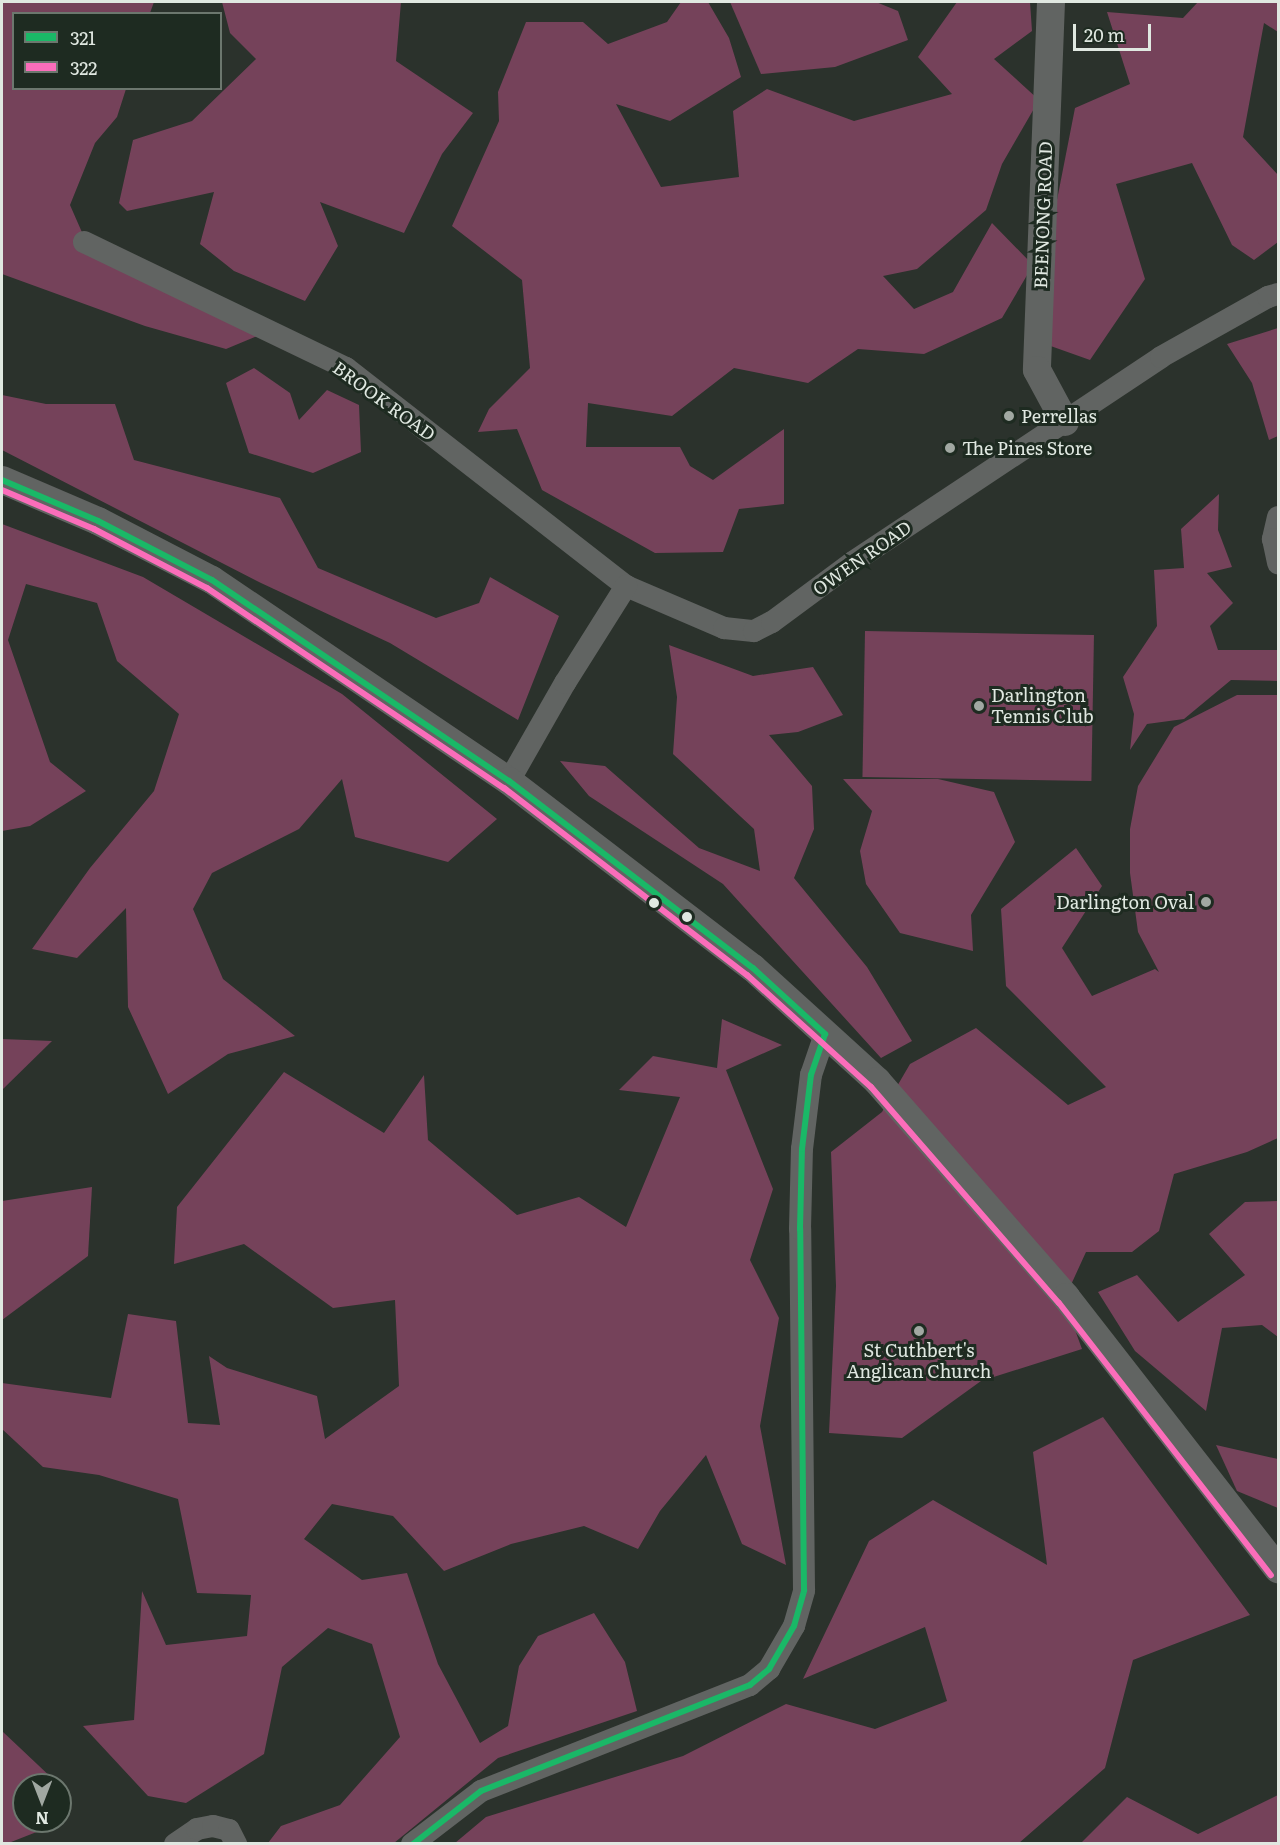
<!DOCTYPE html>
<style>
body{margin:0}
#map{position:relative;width:1280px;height:1845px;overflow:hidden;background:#2b322c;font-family:Literata,serif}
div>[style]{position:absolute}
.green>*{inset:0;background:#75425a;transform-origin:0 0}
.minor>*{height:22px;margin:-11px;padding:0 11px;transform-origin:11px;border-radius:11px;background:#616462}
.tertiary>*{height:28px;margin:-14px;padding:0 14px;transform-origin:14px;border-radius:14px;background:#616462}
.bus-1>*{height:6px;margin:-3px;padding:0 3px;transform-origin:3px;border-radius:3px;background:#1ab867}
.bus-2>*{height:6px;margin:-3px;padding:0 3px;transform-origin:3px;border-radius:3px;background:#fb6dba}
.dots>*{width:16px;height:16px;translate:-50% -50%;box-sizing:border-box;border:3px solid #1e2b21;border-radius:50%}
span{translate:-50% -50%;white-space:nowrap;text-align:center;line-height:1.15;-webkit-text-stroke:6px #1e2b21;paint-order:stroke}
.street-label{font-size:18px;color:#e0e8e1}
.poi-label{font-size:18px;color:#e0e8e1}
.left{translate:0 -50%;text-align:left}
.right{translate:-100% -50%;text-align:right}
.frame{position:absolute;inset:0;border:3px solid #e0e8e1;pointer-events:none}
.legend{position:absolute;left:12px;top:12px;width:210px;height:78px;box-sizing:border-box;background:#1e2b21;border:2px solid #6c776e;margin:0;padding:8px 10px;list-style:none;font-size:18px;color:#e0e8e1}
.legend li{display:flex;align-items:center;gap:12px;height:30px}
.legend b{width:30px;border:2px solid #6c776e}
.north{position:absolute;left:12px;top:1773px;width:60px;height:60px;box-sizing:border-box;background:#1e2b21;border:2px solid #6c776e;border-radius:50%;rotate:180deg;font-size:16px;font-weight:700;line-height:24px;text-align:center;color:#e0e8e1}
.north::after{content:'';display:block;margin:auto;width:21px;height:27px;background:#a1a8a2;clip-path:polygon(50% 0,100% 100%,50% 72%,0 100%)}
.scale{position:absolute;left:1073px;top:24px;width:78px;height:27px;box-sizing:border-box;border:3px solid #e0e8e1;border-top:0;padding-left:8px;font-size:18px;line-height:21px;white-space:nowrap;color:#e0e8e1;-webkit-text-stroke:4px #1e2b21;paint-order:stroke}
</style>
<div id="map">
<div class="green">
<i style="clip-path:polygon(2px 2px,154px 2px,150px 13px,14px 14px,14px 88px,126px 89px,117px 117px,95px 143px,70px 205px,88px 246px,267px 332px,226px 349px,145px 326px,2px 274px)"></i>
<i style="clip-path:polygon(222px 2px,401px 2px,396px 61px,473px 113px,442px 154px,404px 233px,320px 202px,338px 246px,305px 301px,234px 271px,200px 244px,214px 192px,127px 211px,119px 203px,133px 140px,192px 121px,256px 59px,230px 33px)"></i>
<i style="clip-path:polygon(681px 2px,708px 2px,729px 38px,741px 77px,670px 121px,616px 104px,661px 187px,739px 177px,733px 111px,767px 89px,854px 121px,952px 94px,918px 57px,957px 2px,1030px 2px,1032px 31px,994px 59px,1039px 100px,1002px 164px,986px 210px,917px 269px,883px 276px,914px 309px,953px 292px,992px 223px,1033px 265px,1002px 318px,924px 354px,858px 349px,808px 383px,734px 368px,672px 416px,588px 403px,586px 447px,680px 447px,690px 466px,713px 480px,784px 429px,784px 504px,739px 509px,723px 552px,655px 553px,542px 490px,517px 429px,478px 432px,489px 409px,530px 368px,522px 280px,452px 226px,499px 121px,498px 92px,526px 22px,583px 22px,608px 44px,667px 22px)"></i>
<i style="clip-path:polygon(730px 2px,876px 2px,898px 11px,908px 40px,835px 67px,761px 74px)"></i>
<i style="clip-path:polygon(1198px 2px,1278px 2px,1278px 32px,1264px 23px,1243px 137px,1278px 175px,1278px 242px,1254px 260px,1232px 245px,1192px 163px,1116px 184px,1145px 279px,1090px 360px,1045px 344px,1056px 205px,1075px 108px,1130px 84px,1107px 12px,1183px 18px)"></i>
<i style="clip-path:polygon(1278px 328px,1278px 436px,1269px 440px,1252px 383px,1227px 344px)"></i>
<i style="clip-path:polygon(254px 368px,290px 393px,299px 420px,327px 390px,359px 405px,361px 452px,313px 473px,249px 453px,226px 383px)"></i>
<i style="clip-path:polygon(2px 395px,46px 404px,115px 404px,134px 460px,280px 498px,318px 568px,436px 618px,479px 603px,490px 577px,559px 616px,518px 720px,390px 643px,261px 583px,2px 450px)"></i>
<i style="clip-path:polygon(1219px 494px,1218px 530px,1232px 567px,1207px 573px,1233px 603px,1210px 626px,1218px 650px,1278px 650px,1278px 681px,1231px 680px,1184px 719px,1147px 724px,1130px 750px,1134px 714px,1123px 677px,1157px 626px,1154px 570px,1184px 568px,1181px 529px)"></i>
<i style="clip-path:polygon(2px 524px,143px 577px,342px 694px,497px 819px,448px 862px,355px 837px,342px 779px,299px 829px,212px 873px,193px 909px,223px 979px,295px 1036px,228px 1054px,168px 1094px,128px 1007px,126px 908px,77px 958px,32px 949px,90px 868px,154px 791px,179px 714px,117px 661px,97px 603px,26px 584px,8px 640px,50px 762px,86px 791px,30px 826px,2px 831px)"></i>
<i style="left:865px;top:631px;width:229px;height:146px;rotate:1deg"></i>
<i style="clip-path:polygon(669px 645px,753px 676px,813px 667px,843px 715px,798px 732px,769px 735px,812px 786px,814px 829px,794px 878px,867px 967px,912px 1041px,881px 1058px,723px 884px,589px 796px,560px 761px,605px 766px,699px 848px,760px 871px,754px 829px,673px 754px,677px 697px)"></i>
<i style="clip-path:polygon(1237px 695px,1278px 695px,1278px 1138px,1247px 1152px,1174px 1174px,1159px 1231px,1132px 1252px,1086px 1252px,1064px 1300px,1082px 1349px,981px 1381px,902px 1438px,829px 1433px,836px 1286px,831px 1152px,882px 1112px,910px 1064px,976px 1028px,1068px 1105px,1106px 1087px,1006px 986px,1001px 909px,1076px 848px,1102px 886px,1062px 948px,1092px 996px,1155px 969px,1159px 972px,1138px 932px,1130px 873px,1130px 829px,1138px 786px,1174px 727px)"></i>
<i style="clip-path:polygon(843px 779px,938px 779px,994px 792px,1015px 842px,971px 915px,973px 951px,900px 933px,866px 884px,860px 851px,872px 811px)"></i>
<i style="clip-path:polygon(722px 1019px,782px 1045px,726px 1070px,773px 1189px,750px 1260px,779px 1318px,760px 1426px,786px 1565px,742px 1544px,706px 1455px,660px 1511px,638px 1549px,584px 1526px,511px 1544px,444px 1571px,393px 1516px,332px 1504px,304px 1539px,362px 1580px,407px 1573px,438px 1664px,480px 1743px,508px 1726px,519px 1666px,538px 1636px,594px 1613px,625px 1662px,637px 1711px,498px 1758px,394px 1843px,268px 1843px,281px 1826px,340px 1805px,400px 1737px,372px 1644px,328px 1628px,282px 1667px,264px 1754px,186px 1803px,148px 1796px,83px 1726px,134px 1720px,142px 1591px,166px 1645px,247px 1636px,251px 1595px,197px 1593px,178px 1499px,99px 1475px,43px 1467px,2px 1429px,2px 1383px,111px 1398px,128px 1314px,176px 1321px,188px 1423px,220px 1425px,209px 1356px,227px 1368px,317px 1396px,325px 1439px,399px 1386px,395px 1300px,333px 1308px,244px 1244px,174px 1264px,177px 1207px,284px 1072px,384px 1133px,424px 1075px,428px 1140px,517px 1215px,579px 1197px,626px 1227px,680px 1097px,619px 1090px,653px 1056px,717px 1068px)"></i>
<i style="clip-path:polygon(2px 1039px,52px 1041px,2px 1090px)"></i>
<i style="clip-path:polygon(92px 1187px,88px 1256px,2px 1320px,2px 1201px)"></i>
<i style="clip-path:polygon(1278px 1201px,1278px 1337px,1262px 1325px,1222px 1328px,1206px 1411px,1135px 1351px,1098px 1292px,1137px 1275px,1178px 1322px,1245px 1275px,1209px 1234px,1245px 1202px)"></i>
<i style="clip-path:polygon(1103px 1417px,1250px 1615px,1133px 1660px,1105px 1768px,1019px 1843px,455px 1843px,486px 1817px,683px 1756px,786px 1704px,875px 1729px,947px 1701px,925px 1627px,803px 1679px,869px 1541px,933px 1500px,1047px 1565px,1033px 1452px)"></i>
<i style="clip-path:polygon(1216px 1445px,1278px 1459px,1278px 1508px,1237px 1491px)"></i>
<i style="clip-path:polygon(2px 1731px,55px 1781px,55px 1785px,24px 1785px,24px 1821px,57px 1821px,57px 1824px,6px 1844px,2px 1843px)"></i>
<i style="clip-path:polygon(1278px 1795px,1278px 1843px,1081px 1843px,1127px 1797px,1198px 1834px)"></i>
</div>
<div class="minor">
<i style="left:84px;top:242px;width:291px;rotate:25.7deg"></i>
<i style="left:346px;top:368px;width:355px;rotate:37.9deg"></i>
<i style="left:626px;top:586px;width:107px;rotate:23.2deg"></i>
<i style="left:724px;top:628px;width:30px;rotate:6deg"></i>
<i style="left:754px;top:631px;width:20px;rotate:-27deg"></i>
<i style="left:772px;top:622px;width:101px;rotate:-36.5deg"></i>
<i style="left:853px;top:562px;width:370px;rotate:-33.6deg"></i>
<i style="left:1161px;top:357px;width:123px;rotate:-29.3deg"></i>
<i style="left:1268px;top:297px;width:10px;rotate:-17deg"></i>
<i style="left:1278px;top:517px;width:23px;rotate:103deg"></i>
<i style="left:1273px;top:539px;width:25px;rotate:78deg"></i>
<i style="left:509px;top:781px;width:113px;rotate:-60.3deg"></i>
<i style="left:565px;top:683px;width:115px;rotate:-57.8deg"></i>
<i style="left:175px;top:1844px;width:27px;rotate:-34deg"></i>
<i style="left:197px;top:1829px;width:16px;rotate:-11deg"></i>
<i style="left:213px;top:1826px;width:16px;rotate:14deg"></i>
<i style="left:229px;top:1830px;width:16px;rotate:63deg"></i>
<i style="left:412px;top:1844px;width:87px;rotate:-37.5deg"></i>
<i style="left:481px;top:1791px;width:289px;rotate:-21.5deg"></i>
<i style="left:750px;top:1685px;width:25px;rotate:-40deg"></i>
<i style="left:769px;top:1669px;width:50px;rotate:-59.8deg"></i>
<i style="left:794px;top:1626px;width:37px;rotate:-74deg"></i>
<i style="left:804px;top:1590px;width:361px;rotate:-90.6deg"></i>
<i style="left:800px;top:1229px;width:80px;rotate:-88.6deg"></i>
<i style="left:802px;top:1149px;width:75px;rotate:-83.1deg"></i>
<i style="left:811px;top:1075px;width:43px;rotate:-71.1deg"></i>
</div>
<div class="tertiary">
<i style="left:1051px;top:2px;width:368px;rotate:92.2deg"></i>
<i style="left:1037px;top:370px;width:59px;rotate:61.7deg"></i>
<i style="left:2px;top:480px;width:104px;rotate:23.1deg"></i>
<i style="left:98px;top:521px;width:128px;rotate:27.4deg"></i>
<i style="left:212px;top:580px;width:359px;rotate:34.1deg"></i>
<i style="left:509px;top:781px;width:307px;rotate:37.5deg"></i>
<i style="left:753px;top:968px;width:168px;rotate:42.3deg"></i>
<i style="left:877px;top:1081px;width:287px;rotate:48.8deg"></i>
<i style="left:1066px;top:1297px;width:345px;rotate:52.1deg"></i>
</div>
<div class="bus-1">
<i style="left:2px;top:480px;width:104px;rotate:23.1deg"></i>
<i style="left:98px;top:521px;width:128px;rotate:27.4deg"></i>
<i style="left:212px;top:580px;width:359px;rotate:34.1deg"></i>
<i style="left:509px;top:781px;width:307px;rotate:37.5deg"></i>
<i style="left:753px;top:968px;width:98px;rotate:42.5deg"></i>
<i style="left:413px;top:1844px;width:86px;rotate:-37.9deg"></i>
<i style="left:481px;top:1791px;width:289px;rotate:-21.5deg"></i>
<i style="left:750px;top:1685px;width:25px;rotate:-40deg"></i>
<i style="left:769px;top:1669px;width:50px;rotate:-59.8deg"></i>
<i style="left:794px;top:1626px;width:37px;rotate:-74deg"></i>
<i style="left:804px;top:1590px;width:361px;rotate:-90.6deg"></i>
<i style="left:800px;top:1229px;width:80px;rotate:-88.6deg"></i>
<i style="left:802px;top:1149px;width:75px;rotate:-83.1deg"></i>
<i style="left:811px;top:1075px;width:43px;rotate:-71.1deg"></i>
</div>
<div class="bus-2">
<i style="left:2px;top:490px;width:100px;rotate:23deg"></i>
<i style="left:94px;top:529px;width:127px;rotate:27.6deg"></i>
<i style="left:207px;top:588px;width:358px;rotate:34deg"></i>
<i style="left:504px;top:788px;width:307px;rotate:37.6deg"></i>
<i style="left:747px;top:975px;width:167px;rotate:42.1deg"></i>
<i style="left:871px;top:1087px;width:286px;rotate:49deg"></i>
<i style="left:1059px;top:1303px;width:345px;rotate:52.1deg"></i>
</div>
<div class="dots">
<i style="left:1009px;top:416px;background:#a1a8a2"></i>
<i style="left:950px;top:448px;background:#a1a8a2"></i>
<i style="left:979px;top:706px;background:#a1a8a2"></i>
<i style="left:1206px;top:902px;background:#a1a8a2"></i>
<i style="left:654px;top:903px;background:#e0e8e1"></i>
<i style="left:687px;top:917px;background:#e0e8e1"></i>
<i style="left:919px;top:1331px;background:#a1a8a2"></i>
</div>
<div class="street-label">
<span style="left:1043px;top:215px;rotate:-88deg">BEENONG ROAD</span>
<span style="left:384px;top:401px;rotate:36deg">BROOK ROAD</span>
<span style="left:862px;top:558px;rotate:-35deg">OWEN ROAD</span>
</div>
<div class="poi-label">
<span class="left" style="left:1021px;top:416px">Perrellas</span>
<span class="left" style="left:962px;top:448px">The Pines Store</span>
<span class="left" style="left:991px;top:706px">Darlington<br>Tennis Club</span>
<span class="right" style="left:1194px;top:902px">Darlington Oval</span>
<span style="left:919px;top:1361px">St Cuthbert's<br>Anglican Church</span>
</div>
<div class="frame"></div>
<ul class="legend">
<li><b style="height:8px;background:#1ab867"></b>321</li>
<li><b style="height:8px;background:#fb6dba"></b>322</li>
</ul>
<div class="north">N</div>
<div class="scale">20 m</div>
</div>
